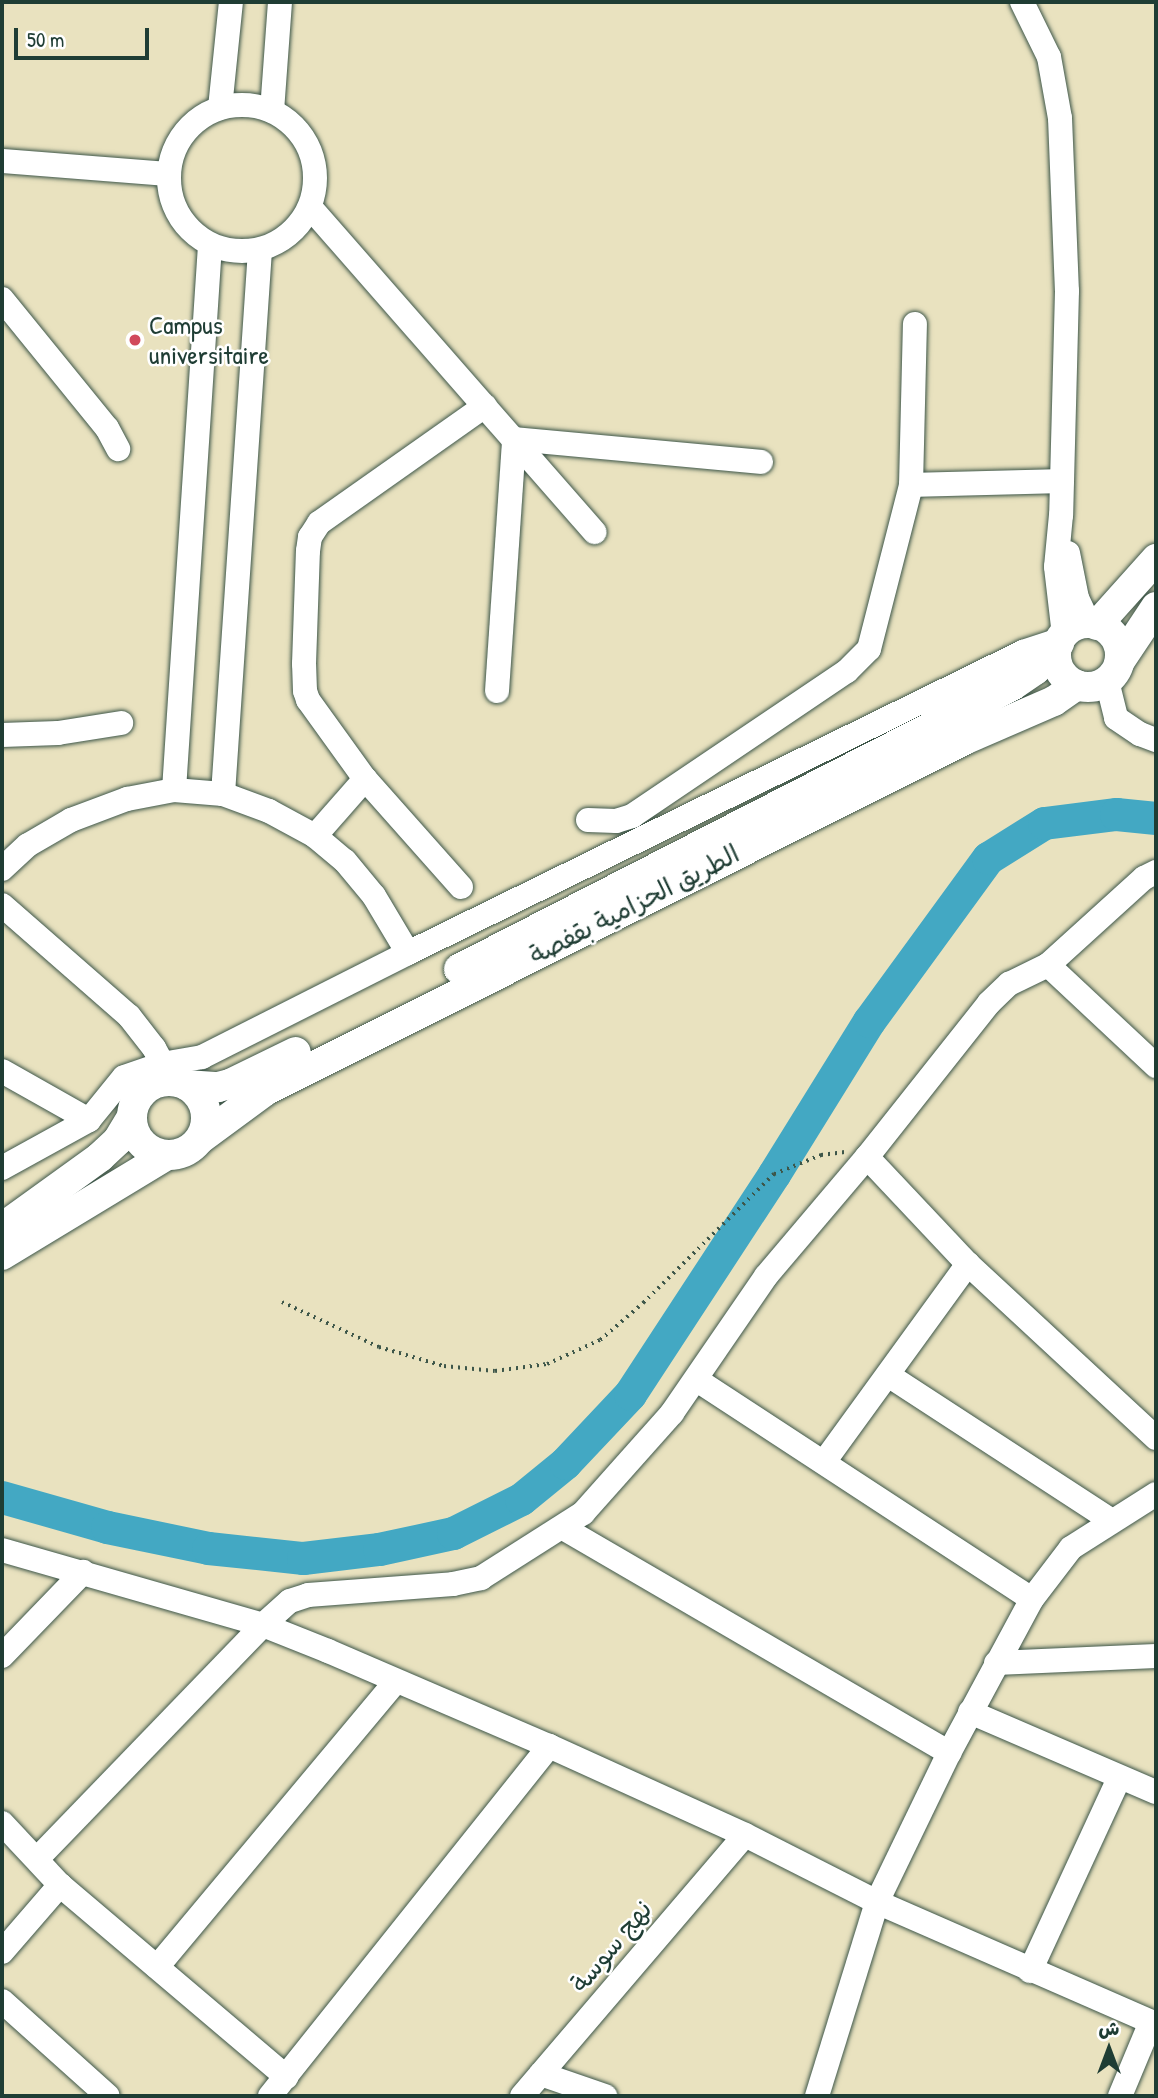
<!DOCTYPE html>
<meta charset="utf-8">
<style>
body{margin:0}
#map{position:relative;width:1158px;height:2098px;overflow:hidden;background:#e9e2bf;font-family:"Patrick Hand","Playpen Sans Arabic",sans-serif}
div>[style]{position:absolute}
.river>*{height:33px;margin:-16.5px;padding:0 16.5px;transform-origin:16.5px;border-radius:16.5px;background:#43a8c3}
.path>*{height:3.5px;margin-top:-1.75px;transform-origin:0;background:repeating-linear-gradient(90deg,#3d5649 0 2px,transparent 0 7px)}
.roads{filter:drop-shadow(0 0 2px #3d5649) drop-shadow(0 0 2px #3d5649)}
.minor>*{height:24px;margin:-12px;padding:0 12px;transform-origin:12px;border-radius:12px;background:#fff}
.minor>.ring{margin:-12px;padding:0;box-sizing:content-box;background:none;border:24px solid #fff;border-radius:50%}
.major>*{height:30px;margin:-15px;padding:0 15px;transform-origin:15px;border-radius:15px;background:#fff}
.major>.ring{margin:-15px;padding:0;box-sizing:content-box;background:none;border:30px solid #fff;border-radius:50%}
.dots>*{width:19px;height:19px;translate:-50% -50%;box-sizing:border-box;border:4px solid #fff;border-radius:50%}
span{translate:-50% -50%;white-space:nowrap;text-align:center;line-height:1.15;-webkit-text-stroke:5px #fff;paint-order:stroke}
.poi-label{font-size:26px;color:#1f3d34}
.left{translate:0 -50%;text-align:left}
.street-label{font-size:26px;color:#1f3d34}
.frame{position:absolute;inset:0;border:4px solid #1f3d34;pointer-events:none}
.north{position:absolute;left:1074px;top:2014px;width:70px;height:70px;-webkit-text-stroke:5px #fff;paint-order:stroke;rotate:0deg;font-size:19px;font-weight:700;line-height:28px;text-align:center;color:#1f3d34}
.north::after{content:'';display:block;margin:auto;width:24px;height:32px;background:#1f3d34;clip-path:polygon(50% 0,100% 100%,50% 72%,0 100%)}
.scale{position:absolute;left:14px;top:28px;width:135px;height:32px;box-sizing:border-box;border:4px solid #1f3d34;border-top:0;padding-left:9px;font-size:21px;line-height:24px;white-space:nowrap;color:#1f3d34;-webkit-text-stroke:5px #fff;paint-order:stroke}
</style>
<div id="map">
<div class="river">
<i style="left:2px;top:1497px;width:109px;rotate:15.9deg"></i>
<i style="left:107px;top:1527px;width:103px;rotate:11.7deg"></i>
<i style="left:208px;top:1548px;width:96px;rotate:6deg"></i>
<i style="left:303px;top:1558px;width:77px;rotate:-6.8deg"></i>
<i style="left:379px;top:1549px;width:76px;rotate:-12.2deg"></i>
<i style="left:453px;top:1533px;width:76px;rotate:-26.6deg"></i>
<i style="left:521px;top:1499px;width:57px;rotate:-39.3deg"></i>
<i style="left:565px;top:1463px;width:95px;rotate:-46.7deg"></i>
<i style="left:630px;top:1394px;width:263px;rotate:-56.8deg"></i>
<i style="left:774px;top:1174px;width:180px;rotate:-58.2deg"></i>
<i style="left:869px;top:1021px;width:202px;rotate:-53.9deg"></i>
<i style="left:988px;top:858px;width:66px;rotate:-32deg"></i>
<i style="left:1044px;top:823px;width:73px;rotate:-7.1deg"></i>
<i style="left:1116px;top:814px;width:40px;rotate:5.7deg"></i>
</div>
<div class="path">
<i style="left:282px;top:1302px;width:107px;rotate:24.9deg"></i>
<i style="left:379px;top:1347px;width:68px;rotate:16.3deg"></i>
<i style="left:444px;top:1366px;width:51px;rotate:5.6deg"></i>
<i style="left:495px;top:1371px;width:52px;rotate:-7.7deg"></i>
<i style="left:547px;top:1364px;width:58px;rotate:-24.4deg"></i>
<i style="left:600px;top:1340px;width:57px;rotate:-40.7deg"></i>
<i style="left:643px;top:1303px;width:184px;rotate:-44.6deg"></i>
<i style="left:774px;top:1174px;width:51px;rotate:-22deg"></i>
<i style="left:821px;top:1155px;width:24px;rotate:-7deg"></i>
</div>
<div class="roads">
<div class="minor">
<i style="left:1022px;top:2px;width:61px;rotate:63.9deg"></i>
<i style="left:1049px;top:57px;width:62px;rotate:79.8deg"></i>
<i style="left:1060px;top:118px;width:173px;rotate:87.7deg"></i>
<i style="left:1067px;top:291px;width:224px;rotate:91.5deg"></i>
<i style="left:1061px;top:515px;width:52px;rotate:95.5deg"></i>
<i style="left:1056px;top:567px;width:68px;rotate:83.3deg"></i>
<i class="ring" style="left:169px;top:105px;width:122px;height:122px"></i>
<i style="left:220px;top:108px;width:107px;rotate:-84.1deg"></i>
<i style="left:272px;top:111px;width:109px;rotate:-85.8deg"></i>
<i style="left:2px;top:161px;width:167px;rotate:4.5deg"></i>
<i style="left:310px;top:207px;width:432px;rotate:48.8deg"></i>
<i style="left:2px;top:299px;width:166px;rotate:50.9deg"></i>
<i style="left:107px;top:428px;width:24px;rotate:62deg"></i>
<i style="left:911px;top:485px;width:151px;rotate:-1.5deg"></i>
<i style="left:1068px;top:553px;width:46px;rotate:78.7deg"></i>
<i style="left:1077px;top:598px;width:29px;rotate:65deg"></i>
<i style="left:1107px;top:681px;width:38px;rotate:76deg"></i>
<i style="left:1116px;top:718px;width:29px;rotate:34deg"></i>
<i style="left:1140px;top:734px;width:17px;rotate:21deg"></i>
<i style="left:497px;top:691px;width:253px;rotate:-86.1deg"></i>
<i style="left:514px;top:439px;width:248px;rotate:5.3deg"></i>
<i style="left:2px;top:735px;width:56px;rotate:-2deg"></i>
<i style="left:58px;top:733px;width:64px;rotate:-9deg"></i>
<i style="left:174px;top:790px;width:546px;rotate:-86.22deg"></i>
<i style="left:223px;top:794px;width:545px;rotate:-86.11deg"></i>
<i style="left:588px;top:820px;width:28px;rotate:2deg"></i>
<i style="left:616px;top:821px;width:17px;rotate:-17deg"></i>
<i style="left:632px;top:816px;width:259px;rotate:-34deg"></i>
<i style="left:847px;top:671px;width:31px;rotate:-45deg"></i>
<i style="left:869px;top:649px;width:169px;rotate:-75.6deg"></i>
<i style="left:911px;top:485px;width:161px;rotate:-88.6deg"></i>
<i style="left:315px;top:836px;width:76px;rotate:-48.7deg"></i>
<i style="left:2px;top:869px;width:35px;rotate:-43deg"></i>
<i style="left:28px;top:845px;width:50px;rotate:-30.2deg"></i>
<i style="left:71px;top:820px;width:60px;rotate:-20.6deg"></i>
<i style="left:127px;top:799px;width:48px;rotate:-10.8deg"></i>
<i style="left:174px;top:790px;width:49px;rotate:4.7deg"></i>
<i style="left:223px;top:794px;width:49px;rotate:20.3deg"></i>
<i style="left:269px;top:811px;width:52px;rotate:28.5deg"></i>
<i style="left:315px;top:836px;width:39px;rotate:40deg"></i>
<i style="left:345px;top:861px;width:45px;rotate:50.4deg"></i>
<i style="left:374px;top:896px;width:66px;rotate:59.2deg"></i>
<i style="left:461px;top:887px;width:144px;rotate:-131.6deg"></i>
<i style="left:365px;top:779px;width:97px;rotate:-125.8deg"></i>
<i style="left:308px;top:700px;width:9px;rotate:-108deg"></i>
<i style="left:305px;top:691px;width:27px;rotate:-92deg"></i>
<i style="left:304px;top:664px;width:113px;rotate:-88deg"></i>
<i style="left:308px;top:551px;width:14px;rotate:-82deg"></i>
<i style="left:310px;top:537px;width:17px;rotate:-57deg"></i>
<i style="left:319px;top:523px;width:203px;rotate:-35.2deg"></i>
<i style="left:2px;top:905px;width:169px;rotate:41.2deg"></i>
<i style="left:129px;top:1016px;width:41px;rotate:52deg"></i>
<i style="left:154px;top:1048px;width:38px;rotate:61deg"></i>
<i style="left:1048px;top:965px;width:148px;rotate:43.1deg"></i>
<i style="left:2px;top:1071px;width:100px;rotate:29.4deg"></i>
<i style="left:867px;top:1157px;width:147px;rotate:46.7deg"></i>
<i style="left:968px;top:1264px;width:256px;rotate:42.8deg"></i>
<i style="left:2px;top:1168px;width:99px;rotate:-28.9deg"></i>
<i style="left:89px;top:1120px;width:55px;rotate:-50.9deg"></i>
<i style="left:124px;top:1077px;width:40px;rotate:-18.9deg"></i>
<i style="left:162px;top:1064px;width:41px;rotate:-9.9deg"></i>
<i style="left:202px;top:1057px;width:231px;rotate:-26.8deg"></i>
<i style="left:408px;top:953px;width:685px;rotate:-26.08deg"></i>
<i style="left:1023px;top:652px;width:41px;rotate:-18.4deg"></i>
<i style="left:888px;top:1375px;width:267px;rotate:33.1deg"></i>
<i style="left:697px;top:1380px;width:400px;rotate:33.2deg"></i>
<i style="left:824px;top:1462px;width:245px;rotate:-54deg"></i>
<i style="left:563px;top:1528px;width:447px;rotate:30.2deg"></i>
<i style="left:2px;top:1550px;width:272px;rotate:16deg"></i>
<i style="left:263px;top:1625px;width:70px;rotate:21.8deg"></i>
<i style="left:328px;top:1651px;width:241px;rotate:23.3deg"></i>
<i style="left:549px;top:1746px;width:215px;rotate:24.4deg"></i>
<i style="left:745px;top:1835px;width:148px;rotate:26.9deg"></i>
<i style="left:877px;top:1902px;width:305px;rotate:23.6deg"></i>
<i style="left:2px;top:1656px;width:117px;rotate:-46deg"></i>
<i style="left:996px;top:1663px;width:160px;rotate:-2.5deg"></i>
<i style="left:970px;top:1712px;width:202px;rotate:23.3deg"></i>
<i style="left:2px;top:1823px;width:85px;rotate:46.9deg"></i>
<i style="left:60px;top:1885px;width:297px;rotate:40.3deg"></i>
<i style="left:37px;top:1859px;width:325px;rotate:-46deg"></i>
<i style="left:263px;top:1625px;width:36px;rotate:-42deg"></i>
<i style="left:290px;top:1601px;width:19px;rotate:-18deg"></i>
<i style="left:308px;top:1595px;width:145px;rotate:-4.3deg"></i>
<i style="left:453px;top:1584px;width:29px;rotate:-12deg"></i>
<i style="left:481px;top:1578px;width:121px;rotate:-32.5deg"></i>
<i style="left:583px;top:1513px;width:134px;rotate:-48.3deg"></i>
<i style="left:672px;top:1413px;width:166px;rotate:-55.5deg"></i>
<i style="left:766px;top:1276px;width:156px;rotate:-49.7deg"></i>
<i style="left:867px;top:1157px;width:196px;rotate:-51.6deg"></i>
<i style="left:989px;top:1003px;width:28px;rotate:-44deg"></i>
<i style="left:1009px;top:984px;width:43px;rotate:-26deg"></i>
<i style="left:1048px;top:965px;width:130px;rotate:-42.2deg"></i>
<i style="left:1144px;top:878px;width:13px;rotate:-27deg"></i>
<i style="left:2px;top:1952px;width:89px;rotate:-49.1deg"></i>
<i style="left:157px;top:1967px;width:371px;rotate:-50.1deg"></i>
<i style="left:1030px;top:1971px;width:213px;rotate:-65.2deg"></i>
<i style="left:2px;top:2001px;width:142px;rotate:41.9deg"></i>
<i style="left:541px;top:2074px;width:68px;rotate:19deg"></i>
<i style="left:270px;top:2096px;width:448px;rotate:-51.4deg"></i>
<i style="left:522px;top:2096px;width:343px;rotate:-49.5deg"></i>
<i style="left:817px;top:2096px;width:203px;rotate:-72.8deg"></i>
<i style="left:877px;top:1902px;width:165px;rotate:-64.2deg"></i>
<i style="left:949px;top:1753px;width:175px;rotate:-61.7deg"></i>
<i style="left:1032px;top:1599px;width:64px;rotate:-52.6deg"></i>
<i style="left:1071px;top:1548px;width:101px;rotate:-32.4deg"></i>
<i style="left:1120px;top:2096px;width:80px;rotate:-67.3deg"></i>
</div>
<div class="major">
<i class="ring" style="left:1056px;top:623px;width:34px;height:34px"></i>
<i style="left:1097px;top:625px;width:89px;rotate:-48.2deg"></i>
<i style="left:1120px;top:661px;width:65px;rotate:-56.3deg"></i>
<i style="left:459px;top:969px;width:623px;rotate:-27.14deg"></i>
<i style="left:1013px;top:685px;width:27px;rotate:-34deg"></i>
<i style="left:1035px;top:670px;width:36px;rotate:-48deg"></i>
<i class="ring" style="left:132px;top:1081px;width:44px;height:44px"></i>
<i style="left:186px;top:1085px;width:32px;rotate:4deg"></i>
<i style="left:218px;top:1087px;width:12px;rotate:-14deg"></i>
<i style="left:230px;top:1084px;width:73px;rotate:-25.9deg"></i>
<i style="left:200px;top:1139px;width:81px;rotate:-36.4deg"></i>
<i style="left:265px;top:1091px;width:782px;rotate:-26.66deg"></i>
<i style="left:964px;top:740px;width:98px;rotate:-23.4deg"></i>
<i style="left:1054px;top:701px;width:28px;rotate:-35deg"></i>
<i style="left:2px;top:1228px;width:121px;rotate:-35.9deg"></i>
<i style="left:100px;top:1157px;width:25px;rotate:-43deg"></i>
<i style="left:118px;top:1140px;width:27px;rotate:-59deg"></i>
<i style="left:2px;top:1255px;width:193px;rotate:-31.2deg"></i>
</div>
</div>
<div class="dots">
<i style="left:135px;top:340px;background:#d1495b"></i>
</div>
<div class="poi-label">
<span class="left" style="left:149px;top:340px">Campus<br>universitaire</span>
</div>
<div class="street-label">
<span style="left:634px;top:904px;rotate:-27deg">الطريق الحزامية بقفصة</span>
<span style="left:611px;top:1946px;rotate:-50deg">نهج سوسة</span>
</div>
<div class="frame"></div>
<div class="north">ش</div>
<div class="scale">50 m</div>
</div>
